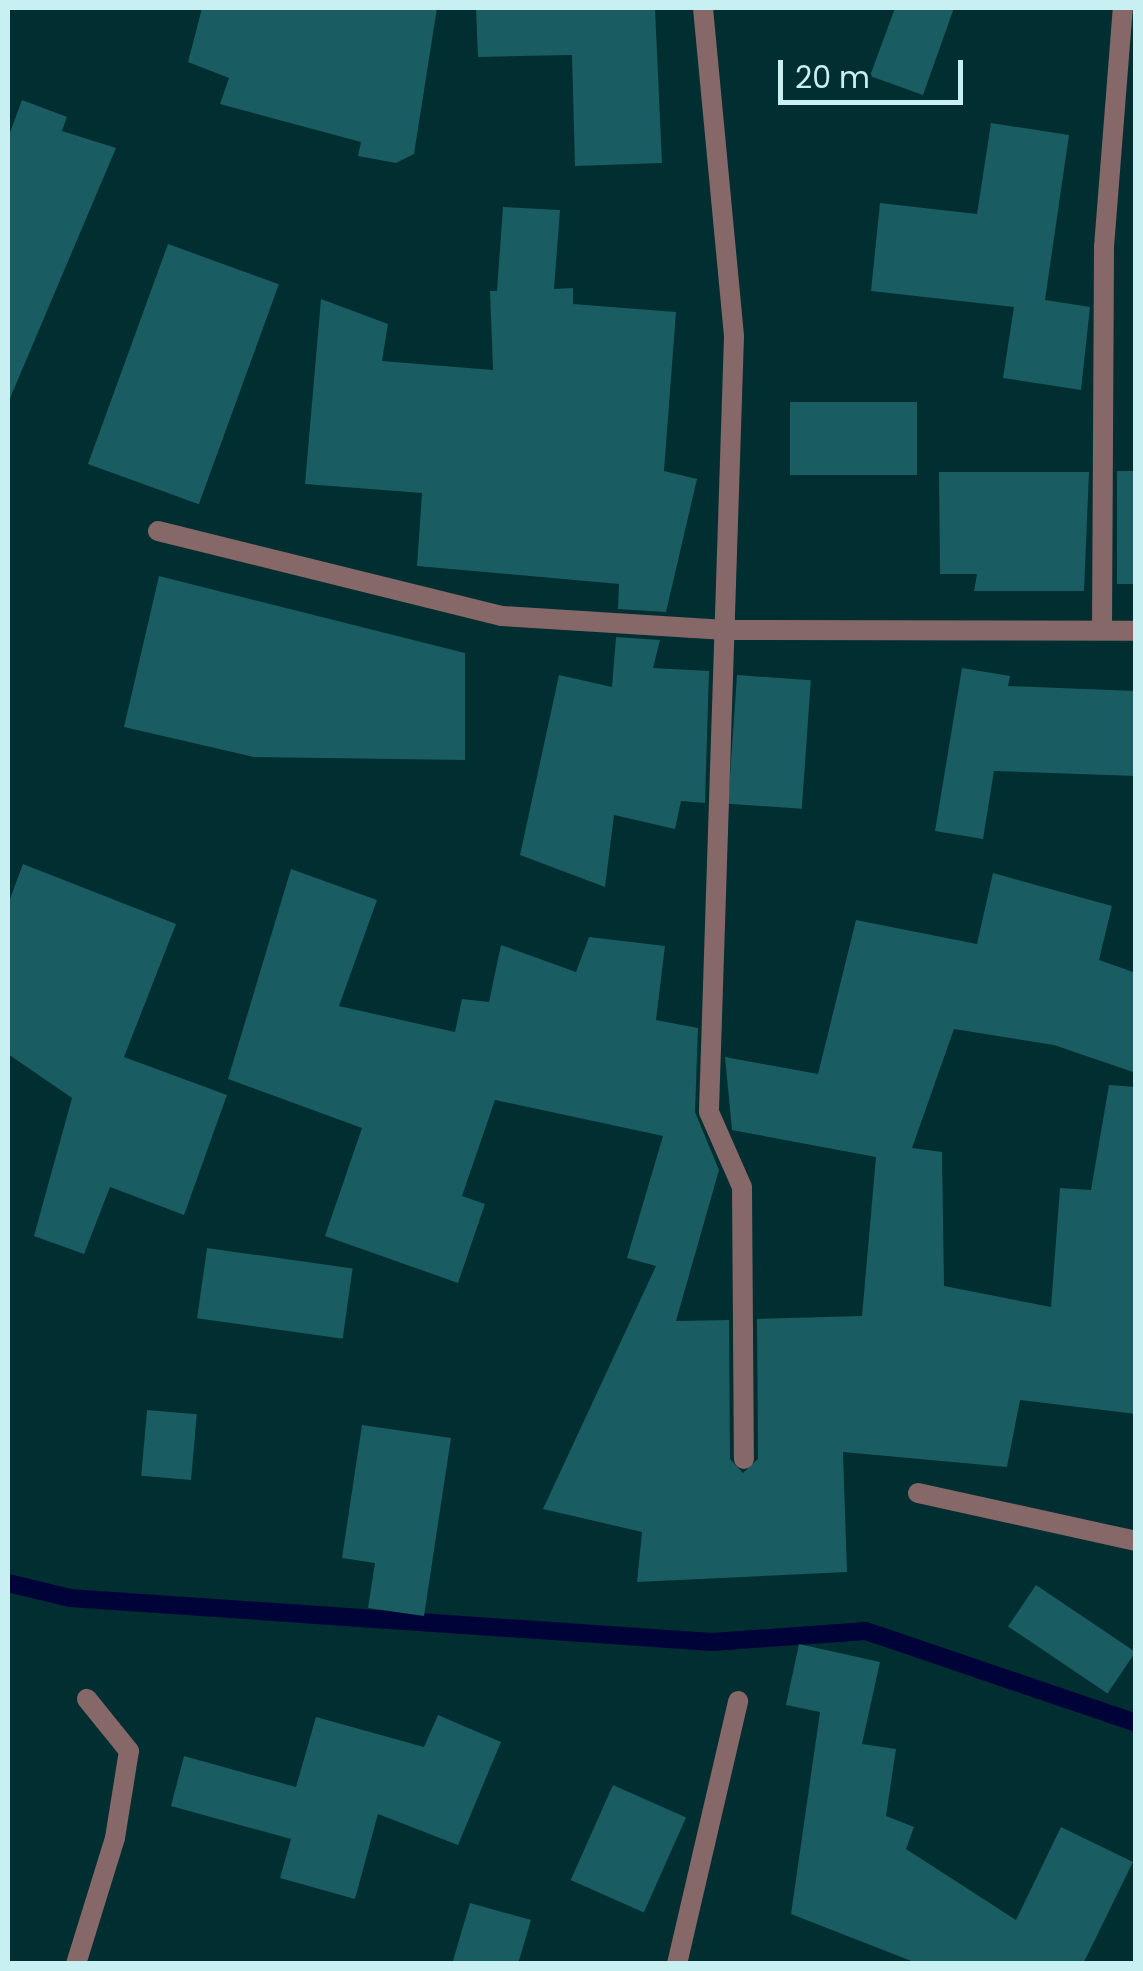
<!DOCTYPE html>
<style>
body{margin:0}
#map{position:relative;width:1143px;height:1971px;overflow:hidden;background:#002e31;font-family:Poppins,sans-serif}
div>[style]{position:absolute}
.stream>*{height:18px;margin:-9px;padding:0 9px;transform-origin:9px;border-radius:9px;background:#000337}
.building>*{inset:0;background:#195c61;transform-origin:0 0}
.minor>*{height:20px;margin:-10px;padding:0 10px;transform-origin:10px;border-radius:10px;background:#856867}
span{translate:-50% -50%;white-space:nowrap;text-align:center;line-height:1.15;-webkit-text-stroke:8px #002e31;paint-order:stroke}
.frame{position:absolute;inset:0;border:10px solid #c8f0f2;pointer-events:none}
.scale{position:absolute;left:778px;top:60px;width:185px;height:45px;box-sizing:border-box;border:5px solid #c8f0f2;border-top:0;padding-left:12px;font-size:30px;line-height:35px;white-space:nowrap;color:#c8f0f2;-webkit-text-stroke:8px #002e31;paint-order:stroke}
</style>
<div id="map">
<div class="stream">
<i style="left:8px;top:1583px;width:64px;rotate:13.6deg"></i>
<i style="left:70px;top:1598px;width:644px;rotate:3.92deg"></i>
<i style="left:712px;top:1642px;width:154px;rotate:-4.1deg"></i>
<i style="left:866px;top:1631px;width:285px;rotate:18.8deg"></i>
</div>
<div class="building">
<i style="clip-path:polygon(202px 8px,437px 8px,414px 154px,396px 163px,358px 156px,361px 142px,220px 104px,229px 78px,188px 62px)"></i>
<i style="clip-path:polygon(476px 8px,655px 8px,662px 163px,575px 166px,572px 55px,478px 57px)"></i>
<i style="clip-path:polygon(895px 8px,954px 8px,923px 95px,870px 76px)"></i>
<i style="clip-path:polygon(22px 100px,67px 117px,62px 131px,116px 148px,8px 403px,8px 138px)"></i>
<i style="clip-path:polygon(991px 123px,1069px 135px,1045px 300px,1090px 307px,1081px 390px,1003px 378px,1014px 307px,871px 291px,880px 203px,977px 214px)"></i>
<i style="clip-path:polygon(503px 207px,560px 210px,554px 289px,573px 288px,573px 304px,676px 312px,664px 471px,697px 479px,666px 612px,618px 609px,619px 584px,417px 566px,422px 493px,305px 484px,321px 299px,388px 324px,382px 361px,493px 370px,490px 291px,497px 291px)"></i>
<i style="left:168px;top:244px;width:118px;height:234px;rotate:20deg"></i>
<i style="left:790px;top:402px;width:127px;height:73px"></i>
<i style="left:1136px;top:471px;width:113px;height:19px;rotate:90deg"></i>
<i style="clip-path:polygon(939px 472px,1089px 472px,1084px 591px,974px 591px,977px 574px,940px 574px)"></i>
<i style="clip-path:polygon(159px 576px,465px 653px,465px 760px,254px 757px,124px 727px)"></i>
<i style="clip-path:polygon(616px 637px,660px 640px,653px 668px,709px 671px,705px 803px,681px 801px,675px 829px,614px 815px,605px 887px,520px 855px,559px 675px,612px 687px)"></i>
<i style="clip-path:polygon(962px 668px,1010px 676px,1008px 686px,1136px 691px,1136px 776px,994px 771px,983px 839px,935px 831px)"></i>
<i style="left:737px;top:675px;width:74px;height:129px;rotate:4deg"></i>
<i style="clip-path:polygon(23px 864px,176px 924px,124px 1057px,227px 1095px,184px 1215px,110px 1187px,84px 1254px,34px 1236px,72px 1098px,8px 1054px,8px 904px)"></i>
<i style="clip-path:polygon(291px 869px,377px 900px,339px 1006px,455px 1032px,462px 999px,489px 1002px,501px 945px,576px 972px,589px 937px,665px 946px,656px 1020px,698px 1028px,695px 1112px,719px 1170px,676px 1321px,729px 1320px,730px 1459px,743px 1473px,758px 1459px,757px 1319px,862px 1316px,876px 1157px,732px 1130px,725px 1057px,818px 1074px,856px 920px,977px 944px,993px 873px,1112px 906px,1099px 960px,1136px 973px,1136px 1073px,1054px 1045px,954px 1029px,912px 1148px,942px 1152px,944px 1286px,1051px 1307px,1060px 1188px,1091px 1190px,1109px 1085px,1136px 1087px,1136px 1414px,1020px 1400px,1007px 1467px,843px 1452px,847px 1572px,637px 1582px,642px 1532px,543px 1509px,656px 1266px,627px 1258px,663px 1136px,495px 1100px,462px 1196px,485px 1204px,458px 1283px,325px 1236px,362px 1128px,228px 1079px)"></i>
<i style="left:207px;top:1248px;width:147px;height:71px;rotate:8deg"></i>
<i style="left:147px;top:1410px;width:50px;height:66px;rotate:5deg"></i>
<i style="clip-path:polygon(362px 1425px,451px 1438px,424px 1616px,368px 1608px,375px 1563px,342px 1558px)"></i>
<i style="left:1036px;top:1585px;width:120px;height:50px;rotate:34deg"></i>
<i style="clip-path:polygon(799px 1644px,880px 1662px,862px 1744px,896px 1749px,886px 1816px,914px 1827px,906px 1849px,1016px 1920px,1061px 1827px,1133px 1862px,1083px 1964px,919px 1964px,791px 1914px,820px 1712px,786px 1705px)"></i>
<i style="clip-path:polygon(438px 1715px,501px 1742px,458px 1845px,378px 1814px,355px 1899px,280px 1878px,291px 1839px,171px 1806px,184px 1756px,296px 1787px,316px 1717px,424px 1747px)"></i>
<i style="left:613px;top:1785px;width:80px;height:104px;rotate:24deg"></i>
<i style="clip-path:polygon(470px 1903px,531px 1920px,518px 1964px,452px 1964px)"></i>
</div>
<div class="minor">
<i style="left:703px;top:8px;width:329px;rotate:84.6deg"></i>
<i style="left:734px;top:336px;width:776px;rotate:91.85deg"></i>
<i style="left:709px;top:1112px;width:82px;rotate:66.3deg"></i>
<i style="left:742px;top:1187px;width:272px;rotate:89.6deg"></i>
<i style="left:158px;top:531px;width:354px;rotate:13.9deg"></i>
<i style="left:502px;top:616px;width:224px;rotate:3.6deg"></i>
<i style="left:726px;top:630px;width:410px;rotate:0.1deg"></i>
<i style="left:1102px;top:630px;width:383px;rotate:-89.7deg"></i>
<i style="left:1104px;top:247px;width:240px;rotate:-85.5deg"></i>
<i style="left:918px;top:1493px;width:223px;rotate:12.4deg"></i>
<i style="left:76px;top:1964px;width:132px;rotate:-72.8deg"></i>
<i style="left:115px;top:1838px;width:88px;rotate:-80.9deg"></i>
<i style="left:129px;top:1751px;width:67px;rotate:-128.9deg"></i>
<i style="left:677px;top:1964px;width:270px;rotate:-76.9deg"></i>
</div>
<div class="frame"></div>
<div class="scale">20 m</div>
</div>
